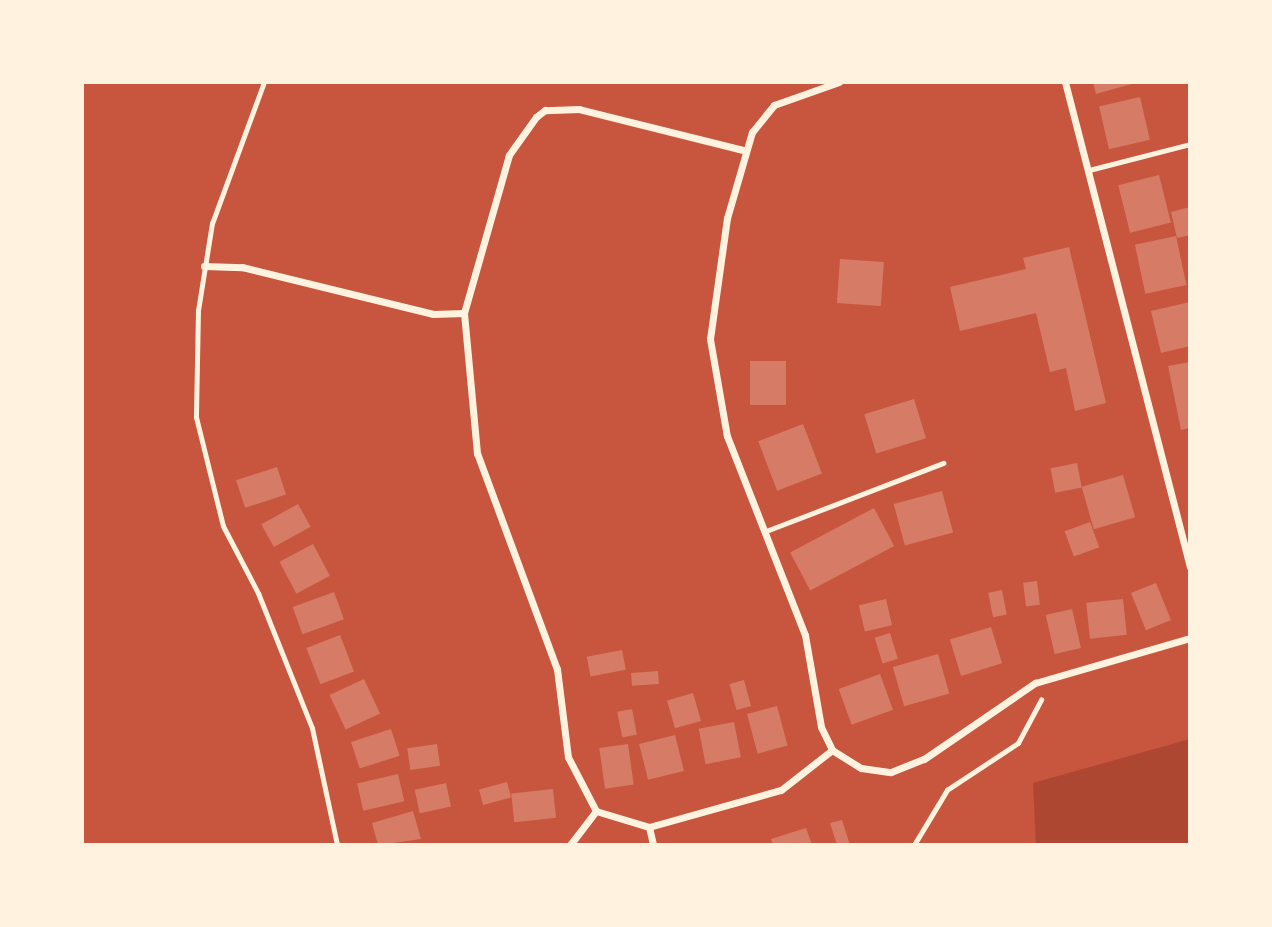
<!DOCTYPE html>
<style>
body{margin:0}
#map{position:relative;width:1272px;height:927px;overflow:hidden;background:#c8553d;font-family:"Fira Sans Condensed",sans-serif}
div>[style]{position:absolute}
.green>*{inset:0;background:#ae4732}
.building>*{inset:0;background:#d67c66;transform-origin:0 0}
.path>*{height:4.5px;margin:-2.25px;padding:0 2.25px;transform-origin:2.25px;border-radius:2.25px;background:#fff3e0}
.service>*{height:5px;margin:-2.5px;padding:0 2.5px;transform-origin:2.5px;border-radius:2.5px;background:#fff3e0}
.minor>*{height:7px;margin:-3.5px;padding:0 3.5px;transform-origin:3.5px;border-radius:3.5px;background:#fff3e0}
span{translate:-50% -50%;white-space:nowrap;text-align:center;line-height:1.15;-webkit-text-stroke:6px #fff3e0;paint-order:stroke}
.frame{position:absolute;inset:0;border:84px solid #fff3e0;pointer-events:none}
</style>
<div id="map">
<div class="green">
<i style="clip-path:polygon(1190px 739px,1190px 845px,1036px 845px,1033px 783px)"></i>
</div>
<div class="building">
<i style="clip-path:polygon(1093px 82px,1135px 82px,1135px 83px,1096px 94px)"></i>
<i style="left:1140px;top:97px;width:44px;height:42px;rotate:77deg"></i>
<i style="left:1159px;top:175px;width:49px;height:42px;rotate:76deg"></i>
<i style="clip-path:polygon(1190px 207px,1190px 235px,1177px 238px,1171px 212px)"></i>
<i style="left:1176px;top:236px;width:50px;height:42px;rotate:78deg"></i>
<i style="clip-path:polygon(1069px 247px,1106px 403px,1075px 411px,1066px 368px,1050px 372px,1036px 313px,960px 331px,950px 287px,1026px 269px,1023px 258px)"></i>
<i style="left:840px;top:259px;width:44px;height:44px;rotate:4deg"></i>
<i style="clip-path:polygon(1190px 302px,1190px 346px,1161px 353px,1151px 311px)"></i>
<i style="left:750px;top:361px;width:36px;height:44px"></i>
<i style="clip-path:polygon(1190px 362px,1190px 428px,1181px 430px,1168px 366px)"></i>
<i style="left:914px;top:399px;width:41px;height:52px;rotate:73deg"></i>
<i style="left:803px;top:424px;width:53px;height:48px;rotate:69deg"></i>
<i style="left:1077px;top:463px;width:25px;height:27px;rotate:79deg"></i>
<i style="left:277px;top:467px;width:29px;height:43px;rotate:72deg"></i>
<i style="left:1123px;top:475px;width:44px;height:43px;rotate:74deg"></i>
<i style="left:942px;top:491px;width:43px;height:50px;rotate:75deg"></i>
<i style="left:298px;top:504px;width:26px;height:42px;rotate:61deg"></i>
<i style="left:874px;top:508px;width:43px;height:95px;rotate:62deg"></i>
<i style="left:1090px;top:522px;width:27px;height:27px;rotate:70deg"></i>
<i style="left:313px;top:544px;width:36px;height:38px;rotate:62deg"></i>
<i style="left:1037px;top:581px;width:24px;height:14px;rotate:83deg"></i>
<i style="left:1156px;top:583px;width:40px;height:27px;rotate:68deg"></i>
<i style="left:1002px;top:590px;width:25px;height:14px;rotate:79deg"></i>
<i style="left:334px;top:592px;width:29px;height:44px;rotate:70deg"></i>
<i style="left:886px;top:599px;width:27px;height:28px;rotate:77deg"></i>
<i style="left:1123px;top:599px;width:36px;height:37px;rotate:84deg"></i>
<i style="left:1072px;top:609px;width:40px;height:27px;rotate:77deg"></i>
<i style="left:991px;top:627px;width:38px;height:43px;rotate:73deg"></i>
<i style="left:890px;top:633px;width:27px;height:16px;rotate:73deg"></i>
<i style="left:340px;top:635px;width:39px;height:36px;rotate:69deg"></i>
<i style="left:622px;top:650px;width:20px;height:36px;rotate:79deg"></i>
<i style="left:938px;top:654px;width:41px;height:47px;rotate:74deg"></i>
<i style="left:658px;top:671px;width:13px;height:27px;rotate:86deg"></i>
<i style="left:880px;top:674px;width:38px;height:44px;rotate:70deg"></i>
<i style="left:364px;top:679px;width:38px;height:38px;rotate:65deg"></i>
<i style="left:744px;top:680px;width:27px;height:15px;rotate:75deg"></i>
<i style="left:693px;top:693px;width:29px;height:27px;rotate:74deg"></i>
<i style="left:777px;top:706px;width:41px;height:31px;rotate:75deg"></i>
<i style="left:632px;top:709px;width:26px;height:15px;rotate:79deg"></i>
<i style="left:734px;top:722px;width:36px;height:36px;rotate:79deg"></i>
<i style="left:391px;top:729px;width:28px;height:42px;rotate:72deg"></i>
<i style="left:675px;top:735px;width:37px;height:37px;rotate:76deg"></i>
<i style="left:437px;top:744px;width:22px;height:30px;rotate:82deg"></i>
<i style="left:628px;top:744px;width:41px;height:29px;rotate:82deg"></i>
<i style="left:398px;top:774px;width:28px;height:42px;rotate:77deg"></i>
<i style="left:507px;top:782px;width:16px;height:29px;rotate:75deg"></i>
<i style="left:446px;top:783px;width:24px;height:32px;rotate:78deg"></i>
<i style="left:553px;top:789px;width:29px;height:42px;rotate:84deg"></i>
<i style="clip-path:polygon(413px 811px,421px 839px,378px 845px,372px 823px)"></i>
<i style="clip-path:polygon(842px 820px,850px 845px,837px 845px,830px 823px)"></i>
<i style="clip-path:polygon(806px 828px,812px 845px,773px 845px,771px 839px)"></i>
</div>
<div class="path">
<i style="left:914px;top:845px;width:64px;rotate:-59deg"></i>
<i style="left:947px;top:790px;width:85px;rotate:-33.5deg"></i>
<i style="left:1018px;top:743px;width:49px;rotate:-61.9deg"></i>
</div>
<div class="service">
<i style="left:264px;top:82px;width:150px;rotate:110.2deg"></i>
<i style="left:212px;top:223px;width:88px;rotate:99.1deg"></i>
<i style="left:198px;top:310px;width:107px;rotate:91.1deg"></i>
<i style="left:196px;top:417px;width:112px;rotate:76.1deg"></i>
<i style="left:223px;top:526px;width:76px;rotate:62.4deg"></i>
<i style="left:258px;top:593px;width:145px;rotate:68.2deg"></i>
<i style="left:312px;top:728px;width:120px;rotate:77.9deg"></i>
<i style="left:1089px;top:170px;width:104px;rotate:-14.4deg"></i>
<i style="left:766px;top:531px;width:190px;rotate:-21deg"></i>
</div>
<div class="minor">
<i style="left:839px;top:82px;width:69px;rotate:160.5deg"></i>
<i style="left:774px;top:105px;width:35px;rotate:129deg"></i>
<i style="left:752px;top:132px;width:90px;rotate:106.2deg"></i>
<i style="left:727px;top:218px;width:122px;rotate:98deg"></i>
<i style="left:710px;top:339px;width:98px;rotate:80.1deg"></i>
<i style="left:727px;top:436px;width:214px;rotate:68.6deg"></i>
<i style="left:805px;top:635px;width:93px;rotate:80.1deg"></i>
<i style="left:821px;top:727px;width:25px;rotate:64deg"></i>
<i style="left:832px;top:750px;width:34px;rotate:32deg"></i>
<i style="left:861px;top:768px;width:30px;rotate:8deg"></i>
<i style="left:891px;top:772px;width:35px;rotate:-22deg"></i>
<i style="left:924px;top:759px;width:135px;rotate:-34.4deg"></i>
<i style="left:1035px;top:683px;width:161px;rotate:-16.2deg"></i>
<i style="left:1065px;top:82px;width:501px;rotate:75.55deg"></i>
<i style="left:743px;top:150px;width:169px;rotate:-166deg"></i>
<i style="left:579px;top:109px;width:34px;rotate:178deg"></i>
<i style="left:545px;top:110px;width:11px;rotate:142deg"></i>
<i style="left:536px;top:117px;width:47px;rotate:125.4deg"></i>
<i style="left:509px;top:155px;width:164px;rotate:105.9deg"></i>
<i style="left:464px;top:313px;width:141px;rotate:84.7deg"></i>
<i style="left:477px;top:453px;width:230px;rotate:69.7deg"></i>
<i style="left:557px;top:669px;width:89px;rotate:82.9deg"></i>
<i style="left:568px;top:757px;width:61px;rotate:62.6deg"></i>
<i style="left:596px;top:811px;width:55px;rotate:16.8deg"></i>
<i style="left:649px;top:827px;width:137px;rotate:-15.7deg"></i>
<i style="left:781px;top:790px;width:65px;rotate:-38.1deg"></i>
<i style="left:204px;top:266px;width:38px;rotate:2deg"></i>
<i style="left:242px;top:267px;width:197px;rotate:13.8deg"></i>
<i style="left:433px;top:314px;width:31px;rotate:-2deg"></i>
<i style="left:649px;top:827px;width:18px;rotate:77deg"></i>
<i style="left:570px;top:845px;width:43px;rotate:-52.6deg"></i>
</div>
<div class="frame"></div>
</div>
